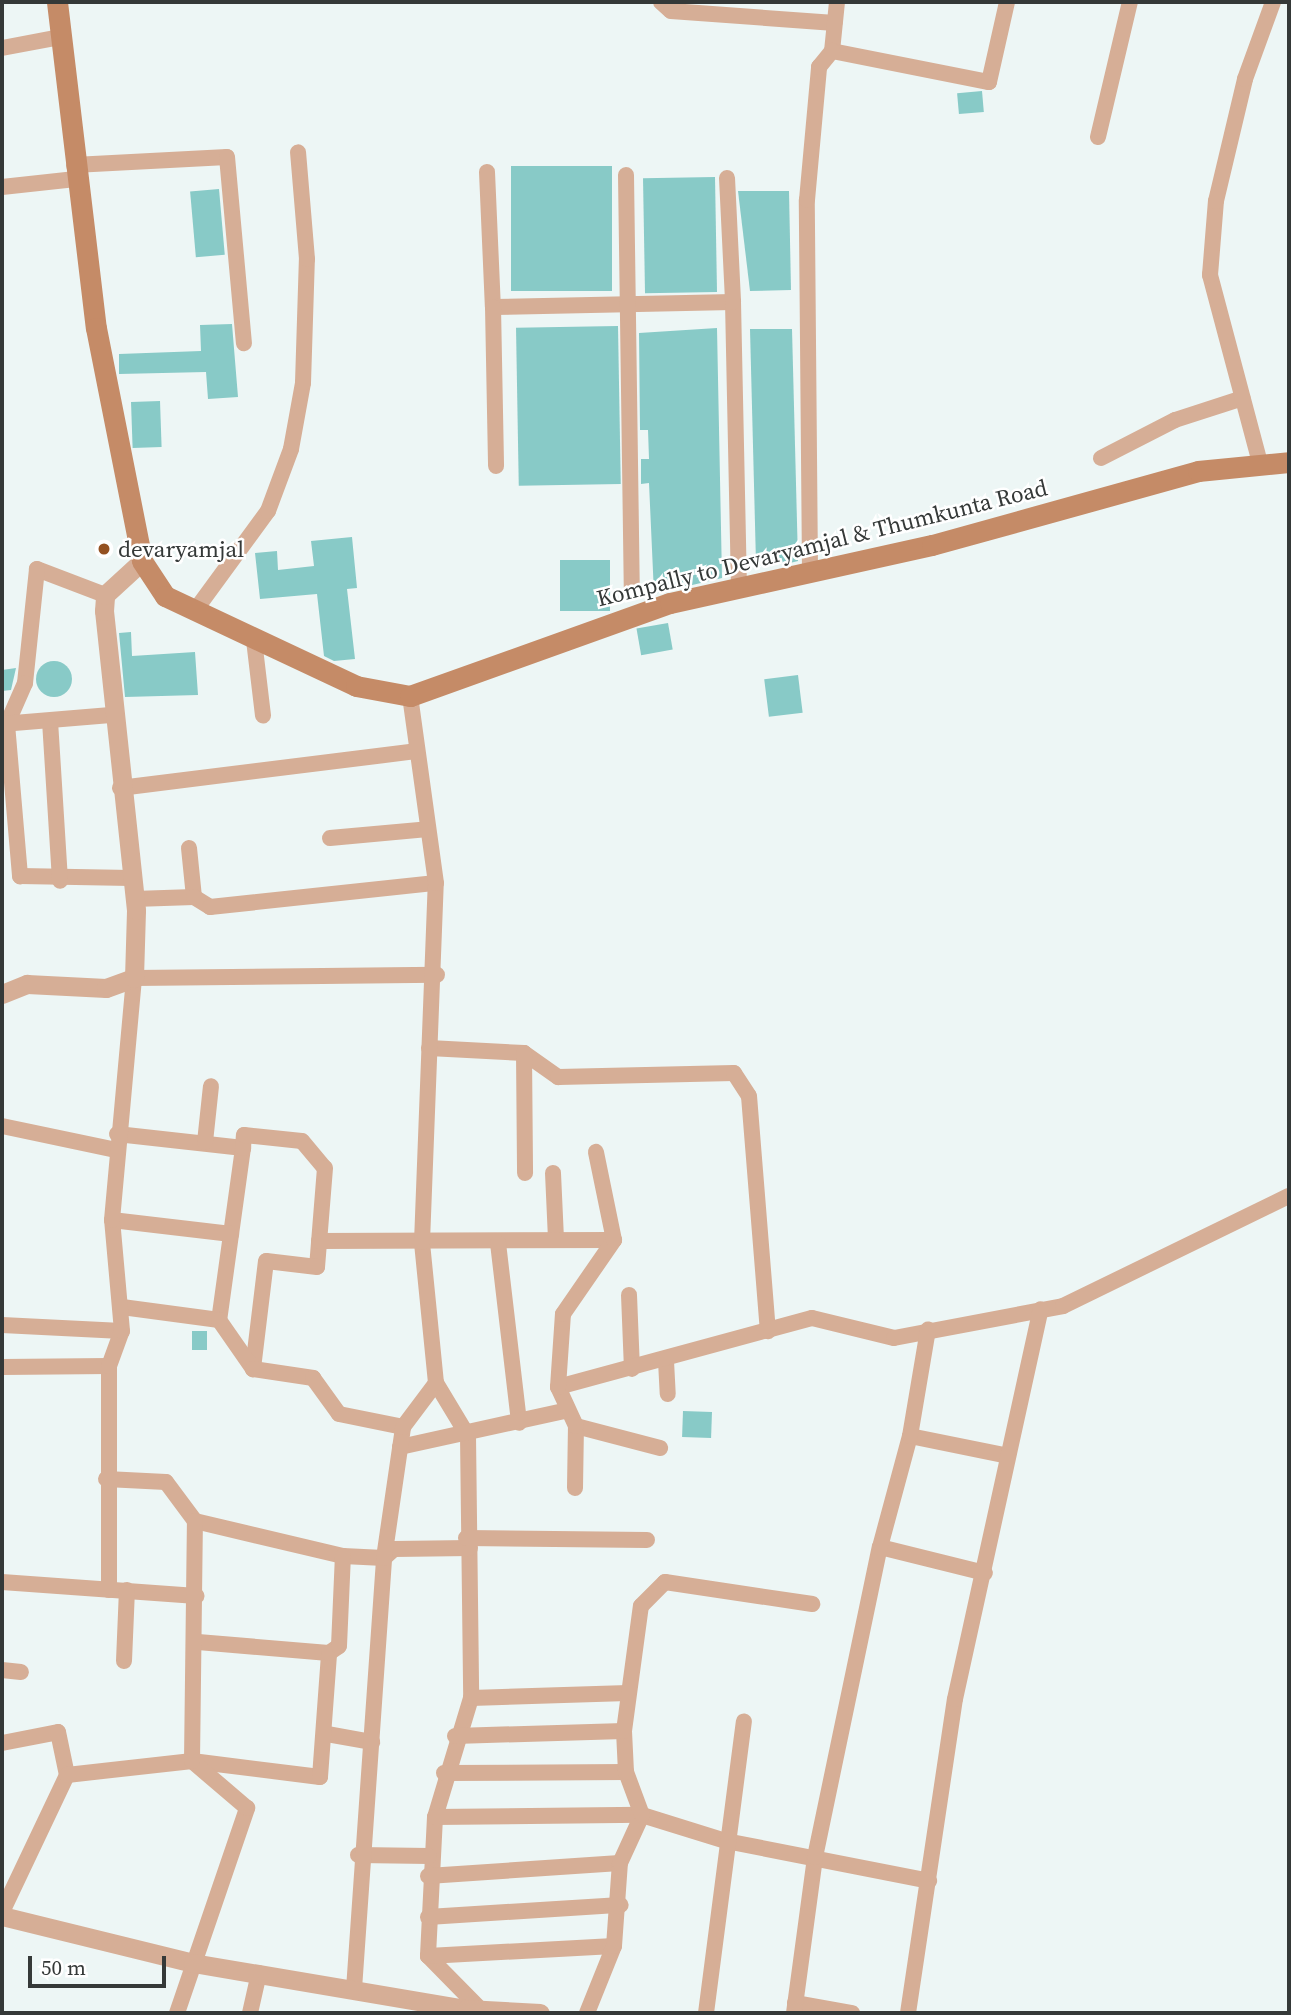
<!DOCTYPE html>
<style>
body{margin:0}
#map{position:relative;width:1291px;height:2015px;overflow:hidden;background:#edf6f5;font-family:"Source Serif 4",serif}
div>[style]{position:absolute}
.building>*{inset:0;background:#88cac7;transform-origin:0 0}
.round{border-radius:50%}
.minor>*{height:16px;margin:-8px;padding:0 8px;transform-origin:8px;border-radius:8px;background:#d6ae96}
.tertiary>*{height:19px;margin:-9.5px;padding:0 9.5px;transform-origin:9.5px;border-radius:9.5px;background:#d6ae96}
.secondary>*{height:21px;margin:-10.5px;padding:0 10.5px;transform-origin:10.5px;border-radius:10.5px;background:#c58b67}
.dots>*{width:19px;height:19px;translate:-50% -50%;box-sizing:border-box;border:4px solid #fff;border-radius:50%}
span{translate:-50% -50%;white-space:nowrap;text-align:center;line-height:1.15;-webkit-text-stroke:5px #fff;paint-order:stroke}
.street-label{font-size:23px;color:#353938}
.poi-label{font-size:23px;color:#353938}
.left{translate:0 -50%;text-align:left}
.frame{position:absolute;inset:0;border:4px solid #353938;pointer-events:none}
.scale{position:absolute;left:28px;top:1956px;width:138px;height:32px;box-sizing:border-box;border:4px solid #353938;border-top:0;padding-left:9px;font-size:21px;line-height:24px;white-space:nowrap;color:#353938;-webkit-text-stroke:5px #fff;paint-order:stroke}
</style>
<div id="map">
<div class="building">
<i style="left:982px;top:91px;width:21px;height:25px;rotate:85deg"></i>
<i style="left:612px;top:166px;width:125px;height:101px;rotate:90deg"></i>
<i style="left:715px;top:177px;width:115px;height:72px;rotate:89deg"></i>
<i style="left:219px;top:189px;width:66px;height:29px;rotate:85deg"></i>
<i style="clip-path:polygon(738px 191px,789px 191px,791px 290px,750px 291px)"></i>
<i style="clip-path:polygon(232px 324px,238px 397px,208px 399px,206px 372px,119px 374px,119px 354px,201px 351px,200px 325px)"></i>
<i style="left:618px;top:326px;width:158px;height:102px;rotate:89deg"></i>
<i style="clip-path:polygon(717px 328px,722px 578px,654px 594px,649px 483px,641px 484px,641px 459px,649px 459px,648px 430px,640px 430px,639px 333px)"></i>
<i style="clip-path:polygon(750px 329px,792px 329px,798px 561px,790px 563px,756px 563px)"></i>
<i style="left:160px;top:401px;width:46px;height:29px;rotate:88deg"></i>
<i style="clip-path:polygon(352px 537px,357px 588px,347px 589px,355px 659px,334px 661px,324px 656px,317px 594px,260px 599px,255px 553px,277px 551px,278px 570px,314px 566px,311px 541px)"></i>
<i style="left:610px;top:560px;width:51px;height:50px;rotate:90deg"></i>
<i style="left:668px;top:623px;width:27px;height:32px;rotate:80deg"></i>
<i style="clip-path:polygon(131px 632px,132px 656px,195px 652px,198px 695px,125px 697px,119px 633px)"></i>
<i class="round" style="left:36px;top:661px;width:36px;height:36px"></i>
<i style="clip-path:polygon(16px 668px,11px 690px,2px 691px,2px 670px)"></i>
<i style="left:798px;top:675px;width:38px;height:34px;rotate:83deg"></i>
<i style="left:192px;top:1331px;width:15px;height:19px"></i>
<i style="left:683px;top:1411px;width:29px;height:26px;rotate:2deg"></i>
</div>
<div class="minor">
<i style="left:661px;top:2px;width:13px;rotate:42deg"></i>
<i style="left:671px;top:11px;width:164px;rotate:4.2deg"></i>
<i style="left:837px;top:2px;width:49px;rotate:95.8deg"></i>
<i style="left:832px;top:51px;width:160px;rotate:11.2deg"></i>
<i style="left:989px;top:82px;width:82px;rotate:-77.3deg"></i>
<i style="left:2px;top:48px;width:60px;rotate:-10.6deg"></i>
<i style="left:1098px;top:137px;width:139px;rotate:-76.7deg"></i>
<i style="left:74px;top:165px;width:153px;rotate:-3deg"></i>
<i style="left:227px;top:157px;width:187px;rotate:84.8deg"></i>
<i style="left:487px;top:172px;width:135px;rotate:87.5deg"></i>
<i style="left:493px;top:307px;width:240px;rotate:-1.2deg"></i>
<i style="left:733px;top:302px;width:286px;rotate:88.8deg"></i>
<i style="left:626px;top:175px;width:416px;rotate:89.2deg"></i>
<i style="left:727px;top:178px;width:124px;rotate:87.2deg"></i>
<i style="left:2px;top:187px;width:74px;rotate:-6.2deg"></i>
<i style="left:493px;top:307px;width:159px;rotate:88.9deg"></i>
<i style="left:1101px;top:458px;width:83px;rotate:-27.2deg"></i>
<i style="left:1175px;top:420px;width:71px;rotate:-17.9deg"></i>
<i style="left:1260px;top:463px;width:195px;rotate:-104.9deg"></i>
<i style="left:1210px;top:275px;width:74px;rotate:-85.4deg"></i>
<i style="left:1216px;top:201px;width:125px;rotate:-76.6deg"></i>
<i style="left:1245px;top:79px;width:82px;rotate:-70deg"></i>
<i style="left:810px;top:571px;width:371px;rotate:-90.5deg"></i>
<i style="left:807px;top:200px;width:134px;rotate:-84.8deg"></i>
<i style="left:819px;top:67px;width:21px;rotate:-51deg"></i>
<i style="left:105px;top:595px;width:73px;rotate:-159.1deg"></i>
<i style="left:37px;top:569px;width:115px;rotate:96deg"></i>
<i style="left:25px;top:683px;width:45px;rotate:113.7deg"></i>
<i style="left:7px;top:724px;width:153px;rotate:85.1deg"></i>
<i style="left:20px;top:876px;width:111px;rotate:1deg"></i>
<i style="left:194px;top:612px;width:125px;rotate:-53.8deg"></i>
<i style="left:268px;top:511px;width:66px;rotate:-69.6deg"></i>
<i style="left:291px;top:449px;width:67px;rotate:-79.7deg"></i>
<i style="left:303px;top:383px;width:124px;rotate:-88.2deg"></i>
<i style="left:307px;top:259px;width:107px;rotate:-94.8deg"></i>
<i style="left:254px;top:640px;width:76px;rotate:83.2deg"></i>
<i style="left:50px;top:721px;width:160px;rotate:86.4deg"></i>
<i style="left:2px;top:724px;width:109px;rotate:-4.7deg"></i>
<i style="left:120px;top:788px;width:298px;rotate:-7.1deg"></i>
<i style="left:330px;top:838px;width:98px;rotate:-5.2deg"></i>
<i style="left:189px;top:848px;width:49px;rotate:84.2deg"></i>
<i style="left:134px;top:899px;width:60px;rotate:-1.9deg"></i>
<i style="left:194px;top:897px;width:19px;rotate:32deg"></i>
<i style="left:210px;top:907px;width:227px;rotate:-6.1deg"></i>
<i style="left:429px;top:1048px;width:95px;rotate:3deg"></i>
<i style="left:524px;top:1053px;width:42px;rotate:35.2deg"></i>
<i style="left:558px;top:1077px;width:176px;rotate:-1.3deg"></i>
<i style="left:734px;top:1073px;width:27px;rotate:57deg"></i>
<i style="left:749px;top:1096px;width:236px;rotate:85.4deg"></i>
<i style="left:524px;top:1053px;width:120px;rotate:89.5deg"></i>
<i style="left:2px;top:1126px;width:116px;rotate:11.9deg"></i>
<i style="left:117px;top:1134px;width:127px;rotate:6.3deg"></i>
<i style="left:243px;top:1148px;width:174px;rotate:97.9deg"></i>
<i style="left:205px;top:1142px;width:56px;rotate:-83.9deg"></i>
<i style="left:243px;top:1148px;width:13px;rotate:-86deg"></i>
<i style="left:244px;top:1135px;width:58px;rotate:5.9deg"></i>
<i style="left:302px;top:1141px;width:35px;rotate:50deg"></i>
<i style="left:325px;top:1168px;width:99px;rotate:94.6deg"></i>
<i style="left:317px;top:1267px;width:51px;rotate:-173.3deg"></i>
<i style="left:266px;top:1261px;width:109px;rotate:96.9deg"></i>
<i style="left:553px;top:1173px;width:67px;rotate:87.4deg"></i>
<i style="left:112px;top:1220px;width:120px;rotate:6.7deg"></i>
<i style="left:319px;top:1241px;width:295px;rotate:-0.2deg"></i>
<i style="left:498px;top:1243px;width:181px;rotate:83.3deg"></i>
<i style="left:629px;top:1295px;width:74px;rotate:87.7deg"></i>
<i style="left:122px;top:1307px;width:98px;rotate:7.6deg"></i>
<i style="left:219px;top:1320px;width:60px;rotate:55.2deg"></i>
<i style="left:253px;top:1369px;width:61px;rotate:8.5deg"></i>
<i style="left:313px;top:1378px;width:44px;rotate:54.2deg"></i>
<i style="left:339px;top:1414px;width:65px;rotate:11.5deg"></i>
<i style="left:2px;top:1325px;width:120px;rotate:2.9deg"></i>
<i style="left:666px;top:1361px;width:33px;rotate:87deg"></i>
<i style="left:2px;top:1367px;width:107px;rotate:-0.5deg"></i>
<i style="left:436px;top:1383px;width:62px;rotate:58.9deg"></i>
<i style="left:468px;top:1436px;width:262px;rotate:89.3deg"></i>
<i style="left:471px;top:1698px;width:124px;rotate:106.8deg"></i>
<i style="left:435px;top:1817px;width:139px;rotate:92.9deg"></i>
<i style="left:428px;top:1956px;width:77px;rotate:45.5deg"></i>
<i style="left:558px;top:1387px;width:263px;rotate:-15.2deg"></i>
<i style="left:812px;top:1318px;width:84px;rotate:13.7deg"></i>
<i style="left:894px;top:1338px;width:172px;rotate:-10.7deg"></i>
<i style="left:1063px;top:1306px;width:251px;rotate:-26deg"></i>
<i style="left:576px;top:1426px;width:87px;rotate:14.7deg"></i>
<i style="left:910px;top:1436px;width:100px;rotate:11.5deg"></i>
<i style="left:400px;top:1447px;width:172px;rotate:-12.4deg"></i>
<i style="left:106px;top:1479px;width:60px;rotate:2.9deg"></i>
<i style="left:166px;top:1482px;width:49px;rotate:53.4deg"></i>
<i style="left:195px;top:1521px;width:152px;rotate:13.3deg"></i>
<i style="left:343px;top:1556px;width:41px;rotate:2.8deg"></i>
<i style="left:384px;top:1558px;width:13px;rotate:-42deg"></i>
<i style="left:394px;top:1549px;width:76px;rotate:-0.8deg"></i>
<i style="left:575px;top:1488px;width:62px;rotate:-89.1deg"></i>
<i style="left:576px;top:1426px;width:43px;rotate:-114.8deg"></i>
<i style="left:558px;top:1387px;width:73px;rotate:-86.1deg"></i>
<i style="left:563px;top:1314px;width:90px;rotate:-55.4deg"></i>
<i style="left:614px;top:1240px;width:90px;rotate:-101.6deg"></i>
<i style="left:466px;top:1538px;width:181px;rotate:0.6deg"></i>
<i style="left:880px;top:1547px;width:108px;rotate:13.9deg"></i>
<i style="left:2px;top:1582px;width:195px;rotate:4.1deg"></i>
<i style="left:109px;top:1590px;width:224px;rotate:-90deg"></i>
<i style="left:109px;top:1366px;width:37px;rotate:-70deg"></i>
<i style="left:122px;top:1331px;width:111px;rotate:-95.1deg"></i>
<i style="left:112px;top:1220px;width:243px;rotate:-84.8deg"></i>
<i style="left:134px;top:978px;width:303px;rotate:-0.6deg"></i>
<i style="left:198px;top:1642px;width:131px;rotate:4.8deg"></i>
<i style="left:124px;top:1661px;width:71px;rotate:-87.6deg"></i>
<i style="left:2px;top:1670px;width:19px;rotate:6deg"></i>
<i style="left:471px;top:1698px;width:157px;rotate:-1.8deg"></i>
<i style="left:327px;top:1734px;width:46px;rotate:10.1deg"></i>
<i style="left:455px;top:1736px;width:169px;rotate:-1.7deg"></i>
<i style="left:2px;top:1743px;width:57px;rotate:-11.1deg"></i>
<i style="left:58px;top:1732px;width:44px;rotate:78.2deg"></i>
<i style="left:444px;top:1773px;width:182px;rotate:-0.3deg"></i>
<i style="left:435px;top:1817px;width:207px;rotate:-0.6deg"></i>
<i style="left:642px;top:1815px;width:88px;rotate:17.2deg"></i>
<i style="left:726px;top:1841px;width:207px;rotate:11.1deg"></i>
<i style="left:358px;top:1855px;width:71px;rotate:0.8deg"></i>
<i style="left:428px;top:1876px;width:192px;rotate:-3.9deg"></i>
<i style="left:2px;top:1912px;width:152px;rotate:-64.6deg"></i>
<i style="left:67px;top:1775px;width:126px;rotate:-6.4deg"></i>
<i style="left:192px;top:1761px;width:129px;rotate:7.1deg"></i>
<i style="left:320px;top:1777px;width:124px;rotate:-85.8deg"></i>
<i style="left:329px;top:1653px;width:12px;rotate:-35deg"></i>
<i style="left:339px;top:1646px;width:90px;rotate:-87.5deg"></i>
<i style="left:428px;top:1917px;width:193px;rotate:-3.6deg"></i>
<i style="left:428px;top:1956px;width:186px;rotate:-3.1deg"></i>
<i style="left:354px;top:1989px;width:432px;rotate:-86deg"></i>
<i style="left:384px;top:1558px;width:132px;rotate:-81.7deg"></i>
<i style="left:403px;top:1427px;width:55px;rotate:-53.1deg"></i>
<i style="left:436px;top:1383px;width:142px;rotate:-95.7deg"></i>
<i style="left:422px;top:1242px;width:359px;rotate:-87.8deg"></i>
<i style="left:436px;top:883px;width:189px;rotate:-97.9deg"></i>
<i style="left:795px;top:2003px;width:58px;rotate:10deg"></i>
<i style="left:177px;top:2013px;width:217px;rotate:-71.1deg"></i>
<i style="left:247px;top:1808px;width:72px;rotate:-139.5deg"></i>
<i style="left:192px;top:1761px;width:240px;rotate:-89.3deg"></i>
<i style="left:250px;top:2013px;width:41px;rotate:-77.3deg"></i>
<i style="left:587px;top:2013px;width:72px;rotate:-68.1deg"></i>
<i style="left:614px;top:1946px;width:83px;rotate:-85.9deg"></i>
<i style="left:620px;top:1863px;width:53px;rotate:-65.4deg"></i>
<i style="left:642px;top:1815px;width:46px;rotate:-110.4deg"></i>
<i style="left:626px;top:1772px;width:41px;rotate:-92.8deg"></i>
<i style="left:624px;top:1731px;width:126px;rotate:-82.3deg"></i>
<i style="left:641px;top:1606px;width:34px;rotate:-45deg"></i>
<i style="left:665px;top:1582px;width:149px;rotate:8.5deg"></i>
<i style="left:706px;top:2013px;width:294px;rotate:-82.6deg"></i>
<i style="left:794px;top:2013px;width:157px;rotate:-82.3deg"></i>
<i style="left:815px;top:1857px;width:317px;rotate:-78.2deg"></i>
<i style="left:880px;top:1547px;width:115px;rotate:-74.9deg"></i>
<i style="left:910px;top:1436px;width:108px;rotate:-80.4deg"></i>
<i style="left:908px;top:2013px;width:317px;rotate:-81.5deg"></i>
<i style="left:955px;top:1699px;width:399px;rotate:-77.6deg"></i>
</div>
<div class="tertiary">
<i style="left:2px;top:994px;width:27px;rotate:-22deg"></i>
<i style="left:27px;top:984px;width:79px;rotate:2.9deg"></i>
<i style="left:106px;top:988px;width:30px;rotate:-20deg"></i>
<i style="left:134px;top:978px;width:68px;rotate:-88.3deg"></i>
<i style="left:136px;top:910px;width:301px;rotate:-96.1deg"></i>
<i style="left:104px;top:611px;width:16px;rotate:-86deg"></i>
<i style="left:105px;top:595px;width:50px;rotate:-42.6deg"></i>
<i style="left:2px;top:1916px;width:197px;rotate:13.8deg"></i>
<i style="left:193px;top:1963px;width:277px;rotate:9.6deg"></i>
<i style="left:466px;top:2009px;width:74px;rotate:3.1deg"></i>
</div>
<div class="secondary">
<i style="left:57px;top:2px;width:328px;rotate:83.2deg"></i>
<i style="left:96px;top:328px;width:237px;rotate:78.8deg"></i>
<i style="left:142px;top:561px;width:42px;rotate:56.7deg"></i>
<i style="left:165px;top:596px;width:211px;rotate:25.2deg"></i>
<i style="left:356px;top:686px;width:55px;rotate:10.5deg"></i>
<i style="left:410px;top:696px;width:276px;rotate:-19.7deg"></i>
<i style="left:670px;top:603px;width:268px;rotate:-12.5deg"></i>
<i style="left:932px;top:545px;width:276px;rotate:-15.5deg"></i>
<i style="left:1198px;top:471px;width:91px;rotate:-5.6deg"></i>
</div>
<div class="dots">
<i style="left:104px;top:549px;background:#945121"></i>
</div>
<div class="street-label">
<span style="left:822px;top:543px;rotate:-14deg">Kompally to Devaryamjal &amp; Thumkunta Road</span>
</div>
<div class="poi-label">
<span class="left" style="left:118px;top:549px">devaryamjal</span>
</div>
<div class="frame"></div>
<div class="scale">50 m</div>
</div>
